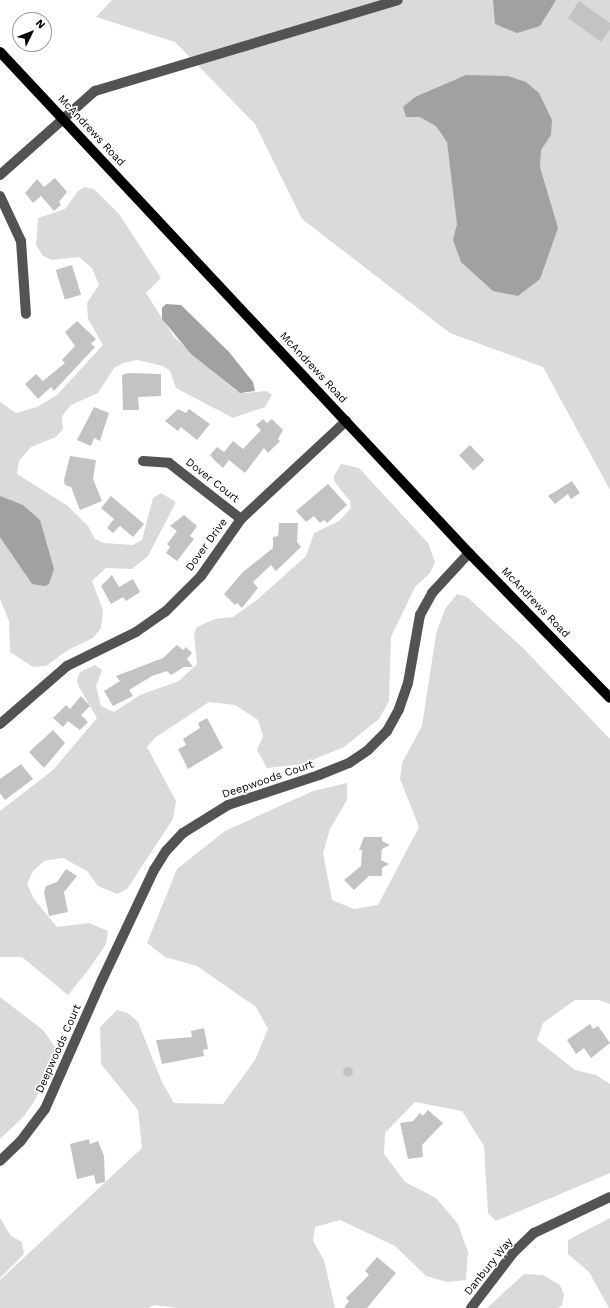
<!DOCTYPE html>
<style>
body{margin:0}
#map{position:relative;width:610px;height:1308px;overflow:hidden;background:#fff;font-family:"Work Sans",sans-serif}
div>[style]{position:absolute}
.green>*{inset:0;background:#dadada}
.water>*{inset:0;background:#a1a1a1}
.building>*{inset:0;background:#c3c3c3;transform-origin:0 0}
.round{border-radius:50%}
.minor>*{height:10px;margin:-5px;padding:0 5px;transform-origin:5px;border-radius:5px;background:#535353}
.major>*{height:10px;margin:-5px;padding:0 5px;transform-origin:5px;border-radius:5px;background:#000}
span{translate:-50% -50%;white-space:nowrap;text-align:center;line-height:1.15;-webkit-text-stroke:3px #fff;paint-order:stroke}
.street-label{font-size:11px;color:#000}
.north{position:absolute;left:12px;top:12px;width:40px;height:40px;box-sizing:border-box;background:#fff;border:1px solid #999;border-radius:50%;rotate:47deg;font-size:11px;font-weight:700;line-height:16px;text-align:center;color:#000}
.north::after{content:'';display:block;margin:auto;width:14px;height:18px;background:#000;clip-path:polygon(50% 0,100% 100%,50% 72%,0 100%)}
</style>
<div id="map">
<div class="green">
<i style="clip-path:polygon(112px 0,610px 0,610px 490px,543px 367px,450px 333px,302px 219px,255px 124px,175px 42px,96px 17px)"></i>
<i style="clip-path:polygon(84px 187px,94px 189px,119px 214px,161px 278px,146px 293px,174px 337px,235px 390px,246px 393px,266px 391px,272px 395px,265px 407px,233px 418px,176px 388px,170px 371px,163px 366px,137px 360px,123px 363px,114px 368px,98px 393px,71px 405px,62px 416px,63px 429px,56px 437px,31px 447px,19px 461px,17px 474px,68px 506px,88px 526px,95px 539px,104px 543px,133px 545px,142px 540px,153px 498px,161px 493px,176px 502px,148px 556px,132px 569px,106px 568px,92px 581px,103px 610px,101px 628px,93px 638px,68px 650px,46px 666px,33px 667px,10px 652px,9px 621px,0 599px,0 402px,16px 413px,37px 407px,57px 395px,103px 345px,88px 319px,87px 303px,99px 285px,92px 268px,79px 257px,52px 260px,43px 256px,36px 245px,38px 218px,65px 209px,78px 191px)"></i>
<i style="clip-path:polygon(341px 464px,359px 468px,428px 543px,435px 562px,430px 573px,415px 587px,391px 637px,389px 701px,379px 719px,344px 747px,303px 764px,267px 768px,257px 750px,263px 736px,258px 720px,235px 705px,209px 702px,156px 737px,147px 747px,176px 801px,173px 819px,127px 889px,117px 894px,98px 886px,87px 871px,63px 858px,44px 861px,33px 871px,27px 884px,34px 899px,57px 927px,89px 923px,108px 931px,106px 944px,89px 969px,68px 995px,22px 957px,0 957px,0 811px,53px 770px,97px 718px,79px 687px,77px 680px,80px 672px,95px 665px,102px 670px,96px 686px,101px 706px,114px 712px,140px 695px,179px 681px,197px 664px,194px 634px,197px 627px,215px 619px,233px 617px,258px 599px,306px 556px,314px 533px,339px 521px,351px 508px,350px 501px,334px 481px,334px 476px)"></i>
<i style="clip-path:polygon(457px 594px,467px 597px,523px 648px,610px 739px,610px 1004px,599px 1000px,575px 1000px,543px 1023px,537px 1040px,575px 1070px,596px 1075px,610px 1084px,610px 1173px,496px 1221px,488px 1213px,484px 1146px,462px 1111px,415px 1102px,385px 1133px,384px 1154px,405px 1182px,436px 1198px,458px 1224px,468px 1252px,466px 1280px,447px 1282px,426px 1276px,395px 1246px,340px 1220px,315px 1227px,313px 1241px,324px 1260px,335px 1308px,177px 1308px,154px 1305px,148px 1308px,0 1308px,0 1280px,142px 1148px,138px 1110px,101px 1064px,100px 1027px,117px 1010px,128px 1013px,138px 1022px,162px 1082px,174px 1103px,223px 1104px,255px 1060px,268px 1029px,256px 1007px,197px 966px,165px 957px,147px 943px,177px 869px,225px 831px,313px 791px,347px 783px,347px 800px,330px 829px,323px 853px,332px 900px,354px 909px,378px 905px,419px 827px,400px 779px,402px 763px,422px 726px,436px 634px,445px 609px)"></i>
<i style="clip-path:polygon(0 997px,43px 1030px,57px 1050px,35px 1100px,25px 1115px,0 1139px)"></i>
<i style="clip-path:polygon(0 1218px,11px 1236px,22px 1242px,24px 1254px,0 1278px)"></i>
<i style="clip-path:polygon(610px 1218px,610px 1308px,609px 1308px,589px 1272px,568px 1254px,568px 1240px)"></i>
<i style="clip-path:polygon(524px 1274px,543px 1275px,560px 1285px,564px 1295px,562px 1305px,558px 1308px,487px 1308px)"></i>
</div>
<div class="water">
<i style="clip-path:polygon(493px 0,556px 0,540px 26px,517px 33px,495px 24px)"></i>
<i style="clip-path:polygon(466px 75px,508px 76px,526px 82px,539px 93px,552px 120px,551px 135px,541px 150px,540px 167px,558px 228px,540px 279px,518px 296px,493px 291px,461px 262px,453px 240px,457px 224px,447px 142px,436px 126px,420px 117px,406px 117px,403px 107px,415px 97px)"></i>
<i style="clip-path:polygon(166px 304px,181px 305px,229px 352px,253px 382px,255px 391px,240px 393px,191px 354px,162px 319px,162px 308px)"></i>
<i style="clip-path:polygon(0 496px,23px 505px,40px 520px,54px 569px,49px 584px,45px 586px,32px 584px,0 537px)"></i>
</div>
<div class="building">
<i style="clip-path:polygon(579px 1px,610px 23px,610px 29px,601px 42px,568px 18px)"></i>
<i style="clip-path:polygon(55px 178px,67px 192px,59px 202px,61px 205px,54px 211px,41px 196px,33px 203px,25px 193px,37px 179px,44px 187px)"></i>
<i style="left:72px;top:265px;width:31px;height:17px;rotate:73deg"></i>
<i style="clip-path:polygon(77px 321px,96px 339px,91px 344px,95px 347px,54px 391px,51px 387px,38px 399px,25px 384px,36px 374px,43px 381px,65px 363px,62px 360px,75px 346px,65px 332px)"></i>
<i style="clip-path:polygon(129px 373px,161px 374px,161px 396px,138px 397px,139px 410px,123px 410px,122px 375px)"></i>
<i style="clip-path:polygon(94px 407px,109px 413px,100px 441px,94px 438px,91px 446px,77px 440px)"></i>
<i style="clip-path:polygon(178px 409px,186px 413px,189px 409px,210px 424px,197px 440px,181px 427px,178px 431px,165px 421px)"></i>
<i style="clip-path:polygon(263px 419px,267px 423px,272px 419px,283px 430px,278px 439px,280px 441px,268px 453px,264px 448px,245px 473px,229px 460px,223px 468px,214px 460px,210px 455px,217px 447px,224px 452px,233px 441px,243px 449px,261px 430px,256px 425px)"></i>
<i style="left:470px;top:445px;width:21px;height:15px;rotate:47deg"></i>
<i style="clip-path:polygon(70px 456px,96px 460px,93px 479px,102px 501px,80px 510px,71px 487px,65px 485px,64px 480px)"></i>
<i style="clip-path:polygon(572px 481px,580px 493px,571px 499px,568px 494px,555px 504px,548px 496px)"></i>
<i style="clip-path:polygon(328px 484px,347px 505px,327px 523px,324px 520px,320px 523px,314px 516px,306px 522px,296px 511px)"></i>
<i style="clip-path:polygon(111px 496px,144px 524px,133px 537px,120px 526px,113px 533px,107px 528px,114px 519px,101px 508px)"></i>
<i style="clip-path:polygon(184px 515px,197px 526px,190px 536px,194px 539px,177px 561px,166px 553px,170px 547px,167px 544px,177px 531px,170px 526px)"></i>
<i style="clip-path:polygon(279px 523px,298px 523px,297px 542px,301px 547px,276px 571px,271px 565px,253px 582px,258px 588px,242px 608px,237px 603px,235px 605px,224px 594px,243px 572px,273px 548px,273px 537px,278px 536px)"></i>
<i style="clip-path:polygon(112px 575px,119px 587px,133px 579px,140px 592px,126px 601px,123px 597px,111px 604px,101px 586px)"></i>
<i style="clip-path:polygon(177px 645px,183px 650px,186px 647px,192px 653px,187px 659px,193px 667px,184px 667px,171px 675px,167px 671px,152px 676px,129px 690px,133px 696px,113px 706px,104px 691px,120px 681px,116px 676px,163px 658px)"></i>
<i style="clip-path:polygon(81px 696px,90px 706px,81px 715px,88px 722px,80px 730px,68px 721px,63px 727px,53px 718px,66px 705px,70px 709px)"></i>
<i style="clip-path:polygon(207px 718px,223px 748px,188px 769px,178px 749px,186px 745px,183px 739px,200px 728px,198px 723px)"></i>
<i style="clip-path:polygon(53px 730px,65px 743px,44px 768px,29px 752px)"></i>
<i style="clip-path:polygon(21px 764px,33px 779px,5px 800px,0 793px,0 779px)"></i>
<i style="clip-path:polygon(364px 837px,382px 837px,382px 841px,390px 845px,382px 849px,381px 860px,389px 864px,382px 868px,382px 876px,369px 876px,354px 890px,344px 880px,361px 866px,362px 850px,359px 850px)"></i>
<i style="clip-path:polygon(66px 869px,77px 876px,64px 892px,68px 912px,49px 916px,44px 892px,46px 886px,57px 882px)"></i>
<i style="clip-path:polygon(590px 1024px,593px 1029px,598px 1026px,610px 1043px,591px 1058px,584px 1048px,576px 1054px,567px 1040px)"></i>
<i style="clip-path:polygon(204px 1028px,208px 1049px,203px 1050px,204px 1056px,162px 1064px,156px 1040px,192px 1037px,191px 1031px)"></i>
<i class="round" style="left:343px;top:1067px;width:10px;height:10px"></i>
<i style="clip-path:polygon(428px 1110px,443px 1123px,422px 1145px,423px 1157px,408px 1159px,400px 1123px,413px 1121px,420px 1113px,423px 1116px)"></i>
<i style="clip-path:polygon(89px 1139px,90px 1144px,98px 1141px,104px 1156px,105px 1182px,96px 1184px,94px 1175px,77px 1179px,70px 1144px)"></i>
<i style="clip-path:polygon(377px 1257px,396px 1273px,367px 1308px,344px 1308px,349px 1301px,346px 1298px,369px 1275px,365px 1271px)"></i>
</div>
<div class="minor">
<i style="left:0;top:175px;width:127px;rotate:-41.5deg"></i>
<i style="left:95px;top:91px;width:316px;rotate:-16.7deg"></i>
<i style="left:0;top:196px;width:50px;rotate:65deg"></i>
<i style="left:21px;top:241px;width:73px;rotate:86.1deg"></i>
<i style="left:143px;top:461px;width:26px;rotate:4deg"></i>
<i style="left:169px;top:463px;width:91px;rotate:37.9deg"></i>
<i style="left:0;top:724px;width:89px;rotate:-40.9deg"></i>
<i style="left:67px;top:666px;width:77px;rotate:-26.2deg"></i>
<i style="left:136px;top:632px;width:35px;rotate:-35deg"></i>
<i style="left:165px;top:612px;width:51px;rotate:-45deg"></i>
<i style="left:201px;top:576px;width:70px;rotate:-54.9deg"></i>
<i style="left:241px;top:519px;width:144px;rotate:-43deg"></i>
<i style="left:0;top:1161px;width:28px;rotate:-44deg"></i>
<i style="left:20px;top:1142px;width:41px;rotate:-52.9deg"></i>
<i style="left:45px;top:1109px;width:141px;rotate:-66.2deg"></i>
<i style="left:102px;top:980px;width:122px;rotate:-64.7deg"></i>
<i style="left:154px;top:870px;width:22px;rotate:-58deg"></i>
<i style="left:166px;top:851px;width:25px;rotate:-47deg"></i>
<i style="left:183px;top:833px;width:53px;rotate:-31.9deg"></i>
<i style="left:228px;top:805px;width:96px;rotate:-18.2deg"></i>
<i style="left:319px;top:775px;width:32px;rotate:-22deg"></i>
<i style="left:349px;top:763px;width:23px;rotate:-34deg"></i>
<i style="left:368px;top:750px;width:27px;rotate:-45deg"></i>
<i style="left:387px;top:731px;width:25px;rotate:-61deg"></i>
<i style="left:399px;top:709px;width:28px;rotate:-71deg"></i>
<i style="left:408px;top:683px;width:69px;rotate:-80deg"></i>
<i style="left:420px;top:615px;width:25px;rotate:-61deg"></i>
<i style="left:432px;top:593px;width:54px;rotate:-47.2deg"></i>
<i style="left:471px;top:1308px;width:69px;rotate:-52.6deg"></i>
<i style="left:513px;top:1253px;width:29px;rotate:-44deg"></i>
<i style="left:534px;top:1233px;width:84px;rotate:-25.3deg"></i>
</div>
<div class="major">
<i style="left:0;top:52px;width:686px;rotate:46.89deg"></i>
<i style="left:469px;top:553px;width:202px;rotate:45.8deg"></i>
</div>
<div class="street-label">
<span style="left:91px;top:131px;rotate:47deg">McAndrews Road</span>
<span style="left:313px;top:368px;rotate:47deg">McAndrews Road</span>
<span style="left:212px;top:481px;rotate:38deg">Dover Court</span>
<span style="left:207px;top:545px;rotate:-54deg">Dover Drive</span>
<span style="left:535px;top:603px;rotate:46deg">McAndrews Road</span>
<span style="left:268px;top:780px;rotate:-19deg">Deepwoods Court</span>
<span style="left:59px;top:1049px;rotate:-66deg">Deepwoods Court</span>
<span style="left:489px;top:1267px;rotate:-51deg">Danbury Way</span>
</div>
<div class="north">N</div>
</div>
